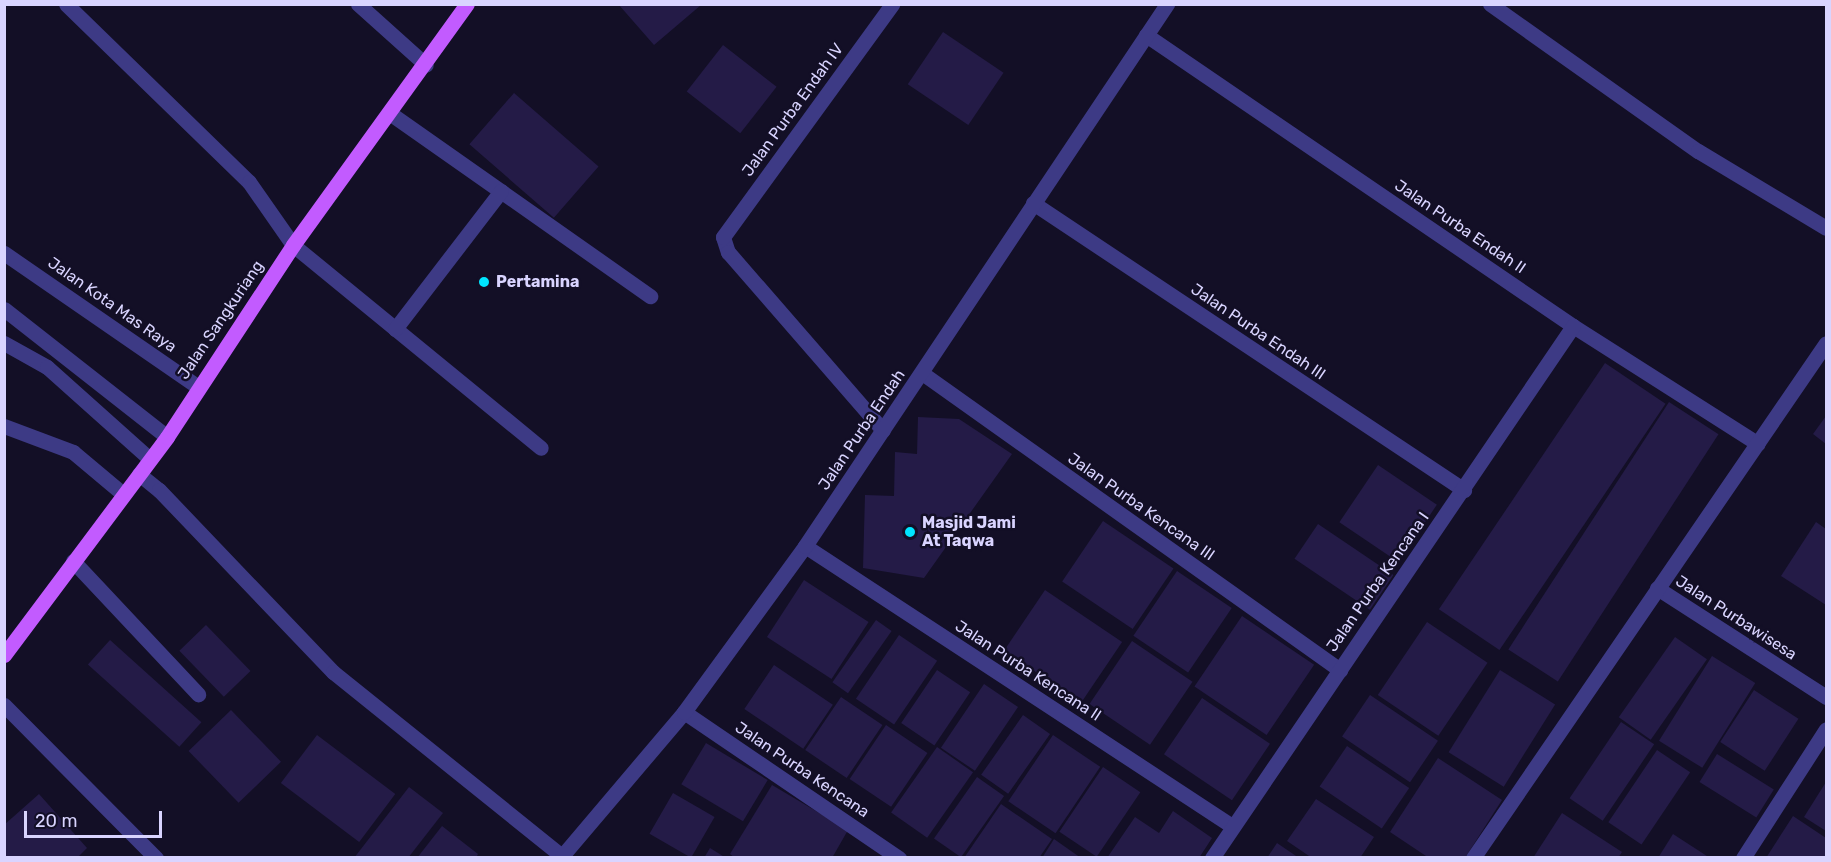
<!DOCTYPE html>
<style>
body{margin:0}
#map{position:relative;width:1831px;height:862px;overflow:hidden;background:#130f26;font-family:Rubik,sans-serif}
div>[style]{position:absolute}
.building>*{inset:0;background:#241b47;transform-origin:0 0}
.service>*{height:15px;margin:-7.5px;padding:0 7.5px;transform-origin:7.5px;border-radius:7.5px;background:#3d3a85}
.minor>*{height:15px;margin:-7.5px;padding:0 7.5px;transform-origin:7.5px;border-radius:7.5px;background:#3d3a85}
.primary>*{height:15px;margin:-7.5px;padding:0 7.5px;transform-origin:7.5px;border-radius:7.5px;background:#c25bff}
.dots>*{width:16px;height:16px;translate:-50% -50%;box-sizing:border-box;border:3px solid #130f26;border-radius:50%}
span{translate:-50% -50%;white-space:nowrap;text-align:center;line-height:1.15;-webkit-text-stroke:5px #130f26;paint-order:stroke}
.street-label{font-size:16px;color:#d9d4ff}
.poi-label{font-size:16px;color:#d9d4ff;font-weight:700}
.left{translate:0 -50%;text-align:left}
.frame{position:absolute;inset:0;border:6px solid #d9d4ff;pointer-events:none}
.scale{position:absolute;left:24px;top:811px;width:138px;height:27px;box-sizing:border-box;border:3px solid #d9d4ff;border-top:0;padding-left:8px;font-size:18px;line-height:21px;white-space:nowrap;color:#d9d4ff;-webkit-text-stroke:4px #130f26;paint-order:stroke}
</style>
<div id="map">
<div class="building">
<i style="clip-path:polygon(619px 5px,701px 5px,654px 45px)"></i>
<i style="left:943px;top:32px;width:73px;height:63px;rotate:34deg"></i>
<i style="left:723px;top:45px;width:68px;height:59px;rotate:38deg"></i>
<i style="left:514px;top:93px;width:112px;height:68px;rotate:41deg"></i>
<i style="left:1605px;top:363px;width:73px;height:297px;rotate:34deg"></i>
<i style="left:1669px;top:402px;width:59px;height:295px;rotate:33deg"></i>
<i style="clip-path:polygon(1826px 416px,1826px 444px,1813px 434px)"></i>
<i style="clip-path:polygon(918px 417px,959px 419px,1012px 454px,924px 578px,863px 568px,865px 495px,894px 496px,895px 452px,917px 454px)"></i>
<i style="left:1378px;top:465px;width:71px;height:69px;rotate:34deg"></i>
<i style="left:1103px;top:521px;width:85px;height:73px;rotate:34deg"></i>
<i style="clip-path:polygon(1816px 522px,1826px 529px,1826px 605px,1781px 576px)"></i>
<i style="left:1318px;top:524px;width:91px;height:42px;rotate:34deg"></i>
<i style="left:1177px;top:571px;width:66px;height:78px;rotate:34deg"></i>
<i style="left:804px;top:580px;width:77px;height:68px;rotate:33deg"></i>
<i style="left:1045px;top:590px;width:93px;height:73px;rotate:34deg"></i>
<i style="left:1242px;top:616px;width:87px;height:85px;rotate:34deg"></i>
<i style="left:876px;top:620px;width:19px;height:76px;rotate:35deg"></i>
<i style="left:1427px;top:622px;width:73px;height:88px;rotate:34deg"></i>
<i style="left:206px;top:625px;width:64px;height:37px;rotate:46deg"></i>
<i style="left:899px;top:635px;width:46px;height:77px;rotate:34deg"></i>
<i style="left:1675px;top:637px;width:39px;height:98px;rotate:35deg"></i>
<i style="left:110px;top:640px;width:123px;height:33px;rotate:42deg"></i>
<i style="left:1132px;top:641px;width:73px;height:76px;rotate:34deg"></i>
<i style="left:1712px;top:656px;width:51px;height:100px;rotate:32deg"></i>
<i style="left:774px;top:665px;width:71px;height:53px;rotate:34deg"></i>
<i style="left:937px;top:670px;width:40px;height:64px;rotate:34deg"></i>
<i style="left:1500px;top:670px;width:65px;height:97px;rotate:32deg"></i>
<i style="left:984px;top:684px;width:41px;height:77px;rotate:34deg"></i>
<i style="left:1754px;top:690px;width:53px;height:62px;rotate:33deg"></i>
<i style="left:1370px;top:695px;width:82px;height:50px;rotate:34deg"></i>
<i style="left:841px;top:697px;width:50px;height:64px;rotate:34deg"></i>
<i style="left:1202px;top:698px;width:82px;height:68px;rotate:34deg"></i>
<i style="left:231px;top:710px;width:72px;height:59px;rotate:46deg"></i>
<i style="left:1023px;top:715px;width:33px;height:73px;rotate:35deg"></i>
<i style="left:1621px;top:722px;width:40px;height:92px;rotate:34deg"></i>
<i style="left:886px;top:725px;width:50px;height:65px;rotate:34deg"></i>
<i style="left:317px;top:735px;width:98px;height:60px;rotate:37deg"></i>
<i style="left:1053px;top:735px;width:57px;height:80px;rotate:34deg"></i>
<i style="left:706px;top:743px;width:72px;height:48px;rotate:31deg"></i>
<i style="left:1347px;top:746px;width:75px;height:49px;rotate:34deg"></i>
<i style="left:937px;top:747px;width:44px;height:80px;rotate:35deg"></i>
<i style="left:1657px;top:750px;width:40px;height:87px;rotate:34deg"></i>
<i style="left:1717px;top:754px;width:67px;height:33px;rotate:32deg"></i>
<i style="clip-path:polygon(1438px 758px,1502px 800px,1465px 858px,1429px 858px,1390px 832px)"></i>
<i style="left:1103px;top:767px;width:45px;height:78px;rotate:34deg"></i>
<i style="left:977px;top:777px;width:33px;height:75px;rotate:35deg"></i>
<i style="clip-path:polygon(1826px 782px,1826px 831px,1804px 817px)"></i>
<i style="clip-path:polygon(772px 785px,848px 830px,832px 858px,735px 858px,730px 854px)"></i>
<i style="clip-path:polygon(409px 787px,443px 813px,408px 858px,354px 858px)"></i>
<i style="left:673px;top:793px;width:48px;height:47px;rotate:30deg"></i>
<i style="clip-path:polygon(39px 794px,87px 848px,77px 858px,4px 858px,4px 825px)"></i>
<i style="clip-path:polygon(1316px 799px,1374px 837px,1360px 858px,1312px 858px,1287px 841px)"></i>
<i style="clip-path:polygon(1001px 804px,1052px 839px,1039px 858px,964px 858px)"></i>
<i style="clip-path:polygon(1173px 811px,1212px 838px,1199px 858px,1107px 858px,1135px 817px,1159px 833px)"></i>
<i style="clip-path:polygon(1562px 813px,1622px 852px,1618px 858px,1533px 858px)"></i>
<i style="clip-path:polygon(1793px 816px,1826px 838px,1826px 858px,1766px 858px)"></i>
<i style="clip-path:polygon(442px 826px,478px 854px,476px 858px,417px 858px)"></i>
<i style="clip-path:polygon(1673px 834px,1710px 858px,1658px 858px)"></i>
<i style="clip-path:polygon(1054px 839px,1081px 858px,1042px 858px)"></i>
<i style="clip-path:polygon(1277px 843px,1299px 858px,1267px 858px)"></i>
<i style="clip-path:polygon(710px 848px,726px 858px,704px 858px)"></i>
</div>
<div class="service">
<i style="left:66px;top:4px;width:255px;rotate:44.2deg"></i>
<i style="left:249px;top:182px;width:77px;rotate:55.1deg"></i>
<i style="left:293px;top:245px;width:320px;rotate:39.3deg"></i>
<i style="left:358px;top:4px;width:91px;rotate:41.9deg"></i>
<i style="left:391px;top:114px;width:317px;rotate:35.1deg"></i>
<i style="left:723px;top:237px;width:16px;rotate:72deg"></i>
<i style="left:728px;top:252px;width:236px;rotate:49deg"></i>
<i style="left:395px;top:329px;width:174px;rotate:-52.5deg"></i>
<i style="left:4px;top:426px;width:74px;rotate:20.6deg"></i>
<i style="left:73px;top:452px;width:65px;rotate:40deg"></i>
<i style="left:73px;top:561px;width:183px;rotate:46.8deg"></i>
<i style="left:4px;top:705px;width:216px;rotate:45.2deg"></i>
</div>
<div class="minor">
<i style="left:1490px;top:4px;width:255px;rotate:35.3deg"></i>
<i style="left:1698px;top:151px;width:149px;rotate:31deg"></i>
<i style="left:1146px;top:35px;width:517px;rotate:34.27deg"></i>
<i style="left:1573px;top:326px;width:219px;rotate:32.5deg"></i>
<i style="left:1033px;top:203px;width:518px;rotate:33.66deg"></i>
<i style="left:723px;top:237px;width:288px;rotate:-54deg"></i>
<i style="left:4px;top:253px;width:236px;rotate:34.6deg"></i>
<i style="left:4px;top:309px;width:207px;rotate:38.1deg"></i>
<i style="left:4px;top:343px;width:49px;rotate:29.2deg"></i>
<i style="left:47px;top:367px;width:138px;rotate:41.8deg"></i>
<i style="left:922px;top:373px;width:513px;rotate:35.39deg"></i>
<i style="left:139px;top:474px;width:26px;rotate:39deg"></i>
<i style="left:159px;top:490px;width:252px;rotate:46.3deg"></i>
<i style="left:333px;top:672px;width:294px;rotate:38.8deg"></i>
<i style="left:805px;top:546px;width:511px;rotate:33.25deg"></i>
<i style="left:1657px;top:588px;width:201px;rotate:32.8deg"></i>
<i style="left:684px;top:712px;width:260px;rotate:34.2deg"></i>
<i style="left:562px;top:856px;width:189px;rotate:-49.7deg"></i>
<i style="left:684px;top:712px;width:205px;rotate:-53.9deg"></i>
<i style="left:805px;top:546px;width:652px;rotate:-56.26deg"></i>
<i style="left:1212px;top:858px;width:643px;rotate:-55.84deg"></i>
<i style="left:1473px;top:858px;width:624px;rotate:-55.57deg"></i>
<i style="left:1743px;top:858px;width:153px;rotate:-57.2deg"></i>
</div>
<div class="primary">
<i style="left:4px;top:655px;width:272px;rotate:-53.2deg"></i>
<i style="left:167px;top:437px;width:230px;rotate:-56.7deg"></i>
<i style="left:293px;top:245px;width:297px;rotate:-54.2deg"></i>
</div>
<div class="dots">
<i style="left:484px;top:282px;background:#00e5ff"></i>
<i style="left:910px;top:532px;background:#00e5ff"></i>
</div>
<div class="street-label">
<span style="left:793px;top:110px;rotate:-54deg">Jalan Purba Endah IV</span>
<span style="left:1460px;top:227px;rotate:34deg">Jalan Purba Endah II</span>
<span style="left:112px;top:305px;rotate:35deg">Jalan Kota Mas Raya</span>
<span style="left:221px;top:320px;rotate:-56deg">Jalan Sangkuriang</span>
<span style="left:1258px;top:332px;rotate:34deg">Jalan Purba Endah III</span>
<span style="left:862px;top:430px;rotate:-56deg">Jalan Purba Endah</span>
<span style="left:1141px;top:507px;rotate:35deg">Jalan Purba Kencana III</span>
<span style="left:1378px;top:582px;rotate:-55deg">Jalan Purba Kencana I</span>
<span style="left:1736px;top:618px;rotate:33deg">Jalan Purbawisesa</span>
<span style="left:1028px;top:671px;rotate:33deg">Jalan Purba Kencana II</span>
<span style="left:802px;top:770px;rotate:34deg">Jalan Purba Kencana</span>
</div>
<div class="poi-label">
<span class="left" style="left:496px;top:282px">Pertamina</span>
<span class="left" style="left:922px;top:532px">Masjid Jami<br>At Taqwa</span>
</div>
<div class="frame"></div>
<div class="scale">20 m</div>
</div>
